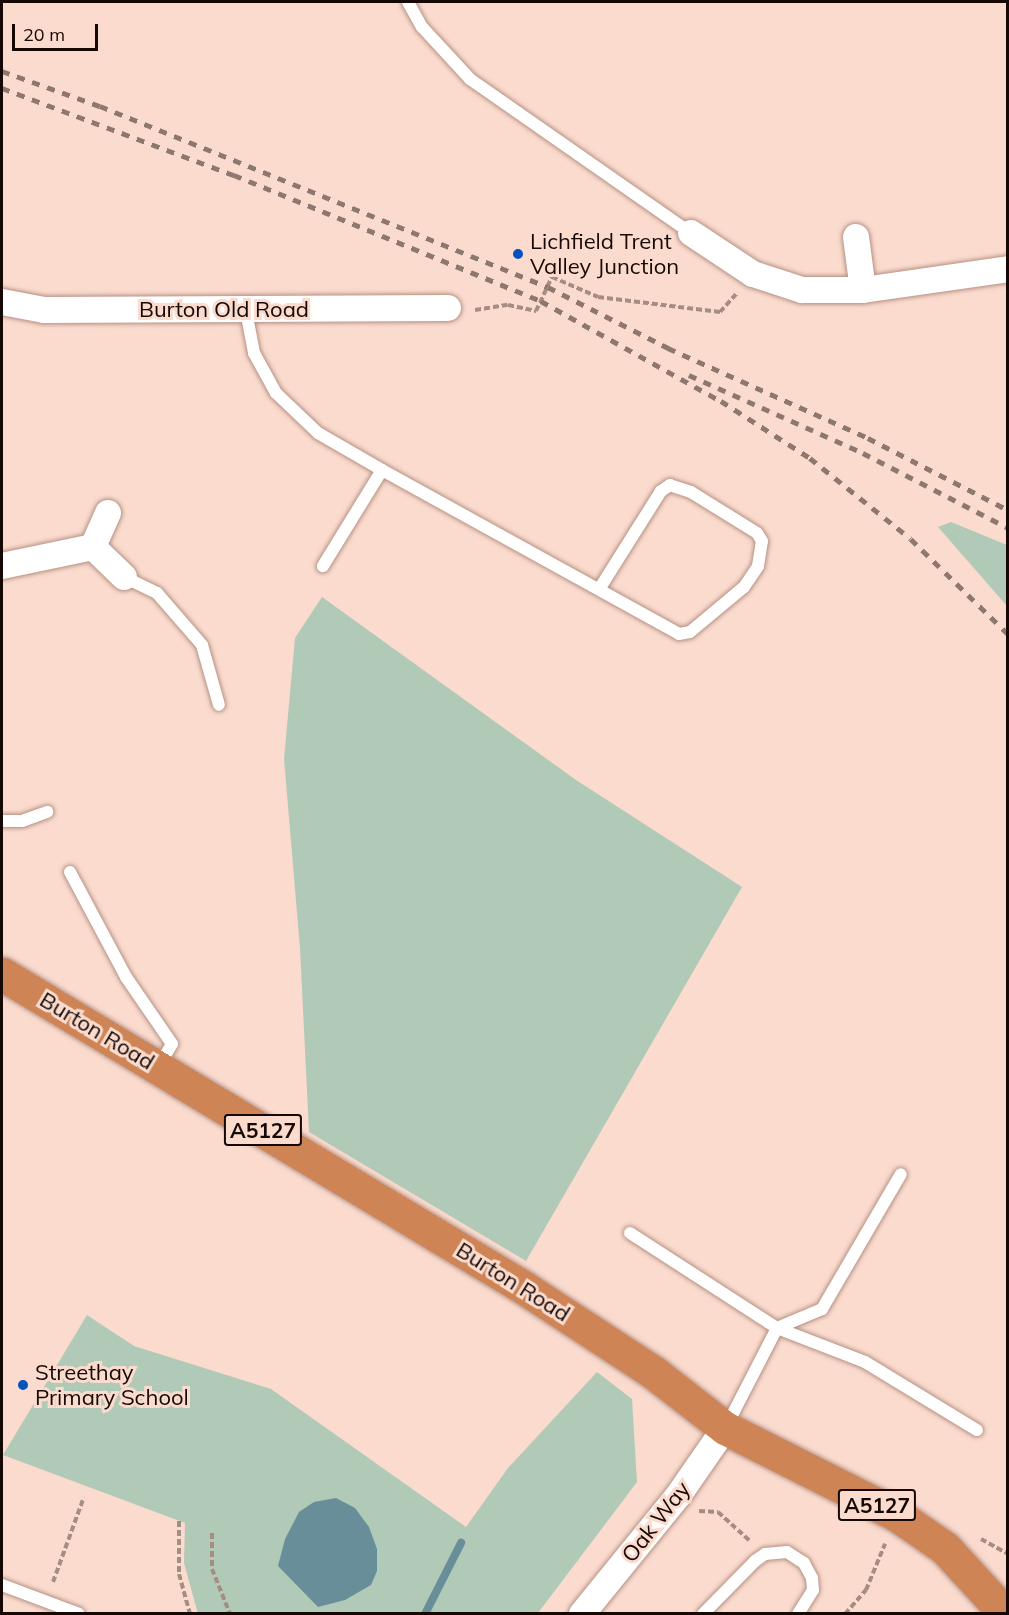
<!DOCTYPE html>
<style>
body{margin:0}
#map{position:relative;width:1009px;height:1615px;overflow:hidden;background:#fadbce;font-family:Mulish,sans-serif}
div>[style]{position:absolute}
.green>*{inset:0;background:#b1c9b7}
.water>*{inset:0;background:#688f99}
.stream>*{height:8px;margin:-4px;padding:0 4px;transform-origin:4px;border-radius:4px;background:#688f99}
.path>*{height:4px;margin-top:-2px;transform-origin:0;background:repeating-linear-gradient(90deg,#a68d84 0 6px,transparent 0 9px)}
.roads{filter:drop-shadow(0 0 2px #b69183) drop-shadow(0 0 2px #b69183)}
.lane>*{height:12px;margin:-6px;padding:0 6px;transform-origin:6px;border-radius:6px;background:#fff}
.street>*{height:26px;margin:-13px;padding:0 13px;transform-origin:13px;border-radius:13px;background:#fff}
.highway>*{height:33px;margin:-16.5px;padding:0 16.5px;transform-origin:16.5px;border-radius:16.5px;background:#ce8454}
.rail>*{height:4.5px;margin-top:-2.25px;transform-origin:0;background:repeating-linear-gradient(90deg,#8e776f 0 8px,transparent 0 16px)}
.dots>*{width:16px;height:16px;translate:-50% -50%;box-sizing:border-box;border:3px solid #fadbce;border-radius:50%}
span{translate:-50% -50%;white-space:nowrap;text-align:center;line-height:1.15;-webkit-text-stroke:6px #fadbce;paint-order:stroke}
.shield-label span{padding:2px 4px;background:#fadbce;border:2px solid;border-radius:4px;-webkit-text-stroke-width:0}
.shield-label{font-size:21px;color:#160905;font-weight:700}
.poi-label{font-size:22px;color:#160905}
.left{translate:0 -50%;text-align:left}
.street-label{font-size:22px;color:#160905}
.frame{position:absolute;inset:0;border:3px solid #160905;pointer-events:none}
.scale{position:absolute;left:12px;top:24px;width:86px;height:27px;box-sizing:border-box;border:3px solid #160905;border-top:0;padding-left:8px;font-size:18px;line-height:21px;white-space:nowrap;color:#160905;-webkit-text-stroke:4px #fadbce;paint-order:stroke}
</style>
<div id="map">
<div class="green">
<i style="clip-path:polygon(951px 522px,1007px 545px,1007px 606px,938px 527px)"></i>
<i style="clip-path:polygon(322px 597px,576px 780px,742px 887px,526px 1261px,309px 1132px,300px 948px,284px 759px,295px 638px)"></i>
<i style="clip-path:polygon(87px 1315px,134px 1346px,271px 1389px,466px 1527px,508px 1468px,597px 1372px,632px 1399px,637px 1482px,538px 1613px,198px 1614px,184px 1563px,185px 1523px,3px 1455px)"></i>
</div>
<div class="water">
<i style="clip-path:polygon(336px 1498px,355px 1508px,369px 1527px,377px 1549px,377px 1571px,371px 1585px,345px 1600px,318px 1607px,278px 1566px,285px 1539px,299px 1512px,314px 1502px)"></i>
</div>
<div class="stream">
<i style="left:425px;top:1614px;width:80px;rotate:-63.1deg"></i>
</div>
<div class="path">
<i style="left:475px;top:310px;width:33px;rotate:-9deg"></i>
<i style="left:508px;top:305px;width:29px;rotate:12deg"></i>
<i style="left:536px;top:311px;width:38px;rotate:-65deg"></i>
<i style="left:552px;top:277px;width:50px;rotate:23.5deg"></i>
<i style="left:598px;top:297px;width:123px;rotate:7deg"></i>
<i style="left:720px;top:312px;width:25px;rotate:-48deg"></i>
<i style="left:699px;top:1511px;width:19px;rotate:3deg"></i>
<i style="left:718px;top:1512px;width:42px;rotate:42.1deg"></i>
<i style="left:179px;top:1521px;width:53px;rotate:90deg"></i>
<i style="left:179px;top:1574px;width:41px;rotate:74.6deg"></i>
<i style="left:212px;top:1533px;width:36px;rotate:90deg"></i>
<i style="left:212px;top:1569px;width:48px;rotate:68.2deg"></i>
<i style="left:981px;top:1539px;width:31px;rotate:29deg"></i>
<i style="left:53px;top:1582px;width:90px;rotate:-70deg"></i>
<i style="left:845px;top:1614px;width:32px;rotate:-49deg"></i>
<i style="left:866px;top:1590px;width:50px;rotate:-67.6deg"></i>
</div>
<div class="roads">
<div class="lane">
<i style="left:408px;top:2px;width:29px;rotate:61deg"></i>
<i style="left:422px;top:27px;width:71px;rotate:47.3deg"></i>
<i style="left:470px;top:79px;width:269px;rotate:34.9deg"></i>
<i style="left:246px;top:311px;width:43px;rotate:79.2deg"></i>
<i style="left:254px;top:353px;width:46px;rotate:61.2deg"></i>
<i style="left:276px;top:393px;width:58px;rotate:43.6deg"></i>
<i style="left:318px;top:433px;width:74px;rotate:30deg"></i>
<i style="left:382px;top:470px;width:113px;rotate:121.6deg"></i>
<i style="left:382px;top:470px;width:339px;rotate:28.9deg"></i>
<i style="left:679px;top:634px;width:11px;rotate:-10deg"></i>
<i style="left:690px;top:632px;width:70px;rotate:-39.8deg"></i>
<i style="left:744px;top:587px;width:25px;rotate:-56deg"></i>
<i style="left:758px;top:566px;width:25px;rotate:-81deg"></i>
<i style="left:762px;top:541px;width:9px;rotate:-122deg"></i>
<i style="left:757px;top:533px;width:78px;rotate:-148.2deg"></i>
<i style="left:691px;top:492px;width:22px;rotate:-162deg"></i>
<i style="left:670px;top:485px;width:11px;rotate:146deg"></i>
<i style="left:661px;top:491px;width:115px;rotate:122.2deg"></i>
<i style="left:124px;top:577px;width:37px;rotate:26deg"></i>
<i style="left:157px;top:593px;width:69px;rotate:49.1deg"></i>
<i style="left:202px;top:645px;width:62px;rotate:74.2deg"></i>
<i style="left:2px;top:821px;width:20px"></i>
<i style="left:22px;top:821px;width:27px;rotate:-20deg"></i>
<i style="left:70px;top:872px;width:119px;rotate:61.9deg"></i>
<i style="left:126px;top:977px;width:81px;rotate:55.5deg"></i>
<i style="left:172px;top:1044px;width:27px;rotate:121deg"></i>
<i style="left:630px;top:1233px;width:175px;rotate:32.9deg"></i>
<i style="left:777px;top:1328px;width:94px;rotate:21.1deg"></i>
<i style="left:865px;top:1362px;width:131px;rotate:31.3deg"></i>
<i style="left:726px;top:1427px;width:111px;rotate:-62.7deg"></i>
<i style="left:777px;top:1328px;width:49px;rotate:-22.9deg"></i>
<i style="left:822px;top:1309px;width:156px;rotate:-59.7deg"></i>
<i style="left:2px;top:1585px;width:82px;rotate:20.6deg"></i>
<i style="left:703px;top:1614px;width:74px;rotate:-45.5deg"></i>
<i style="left:755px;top:1561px;width:12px;rotate:-35deg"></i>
<i style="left:765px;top:1554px;width:22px;rotate:-5deg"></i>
<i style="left:787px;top:1552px;width:20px;rotate:33deg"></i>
<i style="left:804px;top:1563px;width:17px;rotate:62deg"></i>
<i style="left:812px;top:1578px;width:12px;rotate:85deg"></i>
<i style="left:813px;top:1590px;width:28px;rotate:122deg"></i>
</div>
<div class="street">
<i style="left:691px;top:233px;width:74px;rotate:33.5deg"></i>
<i style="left:753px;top:274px;width:52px;rotate:18.1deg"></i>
<i style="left:802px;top:290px;width:61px"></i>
<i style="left:863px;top:290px;width:147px;rotate:-8.2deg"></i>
<i style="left:856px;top:237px;width:53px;rotate:82.5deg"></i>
<i style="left:2px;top:302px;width:43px;rotate:10.8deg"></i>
<i style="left:44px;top:310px;width:404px;rotate:-0.3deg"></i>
<i style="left:108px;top:513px;width:37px;rotate:114deg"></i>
<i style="left:93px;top:547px;width:43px;rotate:44.1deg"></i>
<i style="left:2px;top:566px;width:93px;rotate:-11.8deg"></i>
<i style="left:582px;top:1614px;width:152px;rotate:-50.9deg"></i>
<i style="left:678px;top:1496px;width:83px;rotate:-55.3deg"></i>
</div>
<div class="highway">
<i style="left:2px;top:974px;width:608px;rotate:31deg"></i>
<i style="left:523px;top:1287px;width:155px;rotate:33.2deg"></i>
<i style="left:653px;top:1372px;width:91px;rotate:37.9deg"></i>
<i style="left:725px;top:1428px;width:193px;rotate:26.8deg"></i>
<i style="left:897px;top:1515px;width:58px;rotate:34.5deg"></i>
<i style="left:945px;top:1548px;width:81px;rotate:47.5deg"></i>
<i style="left:1000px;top:1608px;width:8px;rotate:14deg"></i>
</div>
</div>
<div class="rail">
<i style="left:2px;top:71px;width:104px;rotate:19.7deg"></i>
<i style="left:100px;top:106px;width:483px;rotate:22deg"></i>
<i style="left:548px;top:287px;width:135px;rotate:26.9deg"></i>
<i style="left:668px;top:348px;width:219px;rotate:24.2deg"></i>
<i style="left:868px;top:438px;width:157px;rotate:27.2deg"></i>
<i style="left:2px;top:88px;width:248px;rotate:20.6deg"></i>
<i style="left:234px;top:175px;width:332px;rotate:22.3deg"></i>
<i style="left:541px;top:301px;width:206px;rotate:29.1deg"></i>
<i style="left:721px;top:401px;width:106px;rotate:32.6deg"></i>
<i style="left:810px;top:458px;width:129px;rotate:38.7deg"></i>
<i style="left:911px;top:539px;width:136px;rotate:44.4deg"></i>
<i style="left:689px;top:375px;width:191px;rotate:24.1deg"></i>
<i style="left:863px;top:453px;width:163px;rotate:27.3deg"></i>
</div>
<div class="dots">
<i style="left:518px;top:254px;background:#0153bd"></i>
<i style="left:23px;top:1385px;background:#0153bd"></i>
</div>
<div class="shield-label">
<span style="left:263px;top:1130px">A5127</span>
<span style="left:877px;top:1505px">A5127</span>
</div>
<div class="poi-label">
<span class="left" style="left:530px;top:254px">Lichfield Trent<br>Valley Junction</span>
<span class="left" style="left:35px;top:1385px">Streethay<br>Primary School</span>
</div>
<div class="street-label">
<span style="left:224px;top:310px">Burton Old Road</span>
<span style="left:97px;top:1031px;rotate:31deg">Burton Road</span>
<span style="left:513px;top:1282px;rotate:32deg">Burton Road</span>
<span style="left:656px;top:1522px;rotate:-52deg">Oak Way</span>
</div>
<div class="frame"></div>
<div class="scale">20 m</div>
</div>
